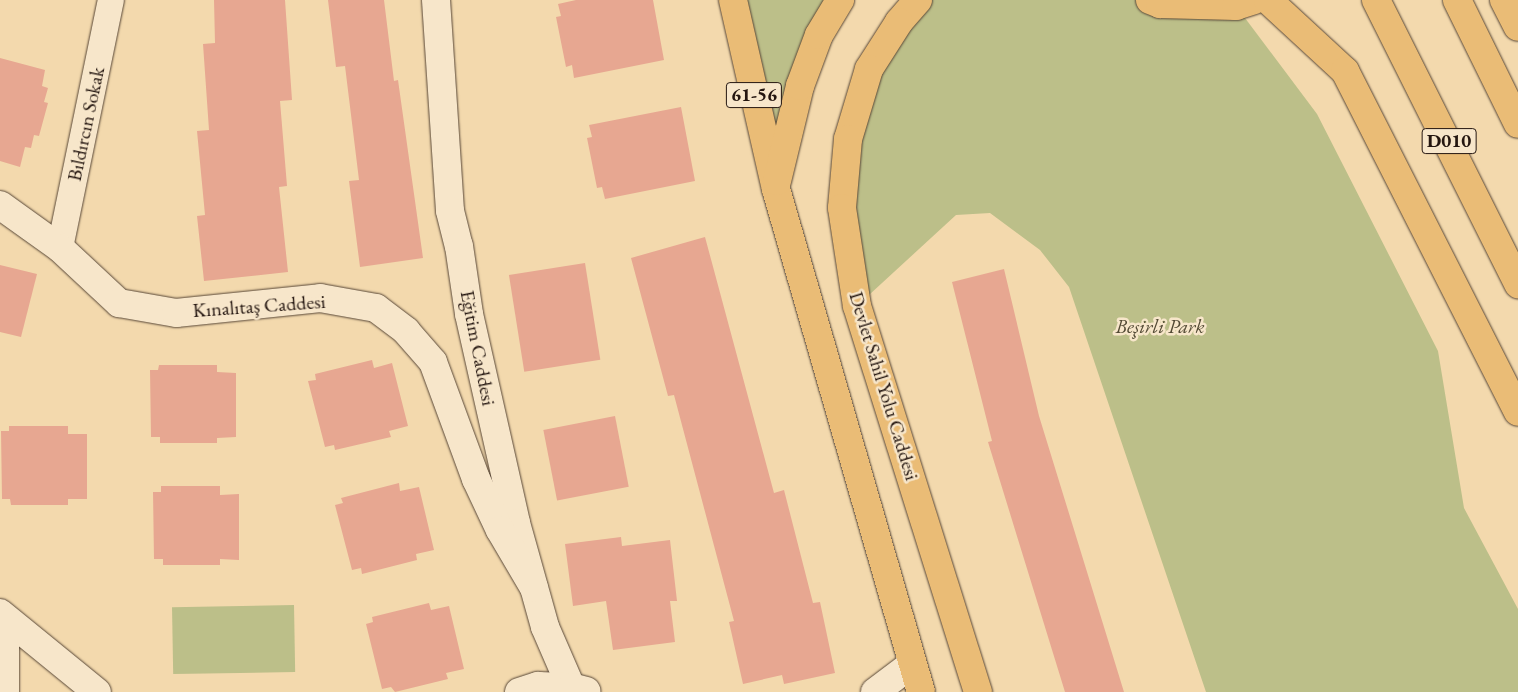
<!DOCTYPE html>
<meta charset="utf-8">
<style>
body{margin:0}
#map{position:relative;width:1518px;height:692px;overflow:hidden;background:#f3d9ad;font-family:"EB Garamond",serif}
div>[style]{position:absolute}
.green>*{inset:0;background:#bcbf89;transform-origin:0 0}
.building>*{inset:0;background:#e7a791;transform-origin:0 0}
.roads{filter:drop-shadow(0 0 1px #584737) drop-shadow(0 0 1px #584737)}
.street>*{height:26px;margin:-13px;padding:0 13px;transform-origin:13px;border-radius:13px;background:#f7e6ca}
.secondary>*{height:28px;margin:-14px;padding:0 14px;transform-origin:14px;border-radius:14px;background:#f7e6ca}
.primary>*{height:28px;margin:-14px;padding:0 14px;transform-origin:14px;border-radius:14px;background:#eabc76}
.highway>*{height:28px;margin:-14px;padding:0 14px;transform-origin:14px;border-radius:14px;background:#eabc76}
span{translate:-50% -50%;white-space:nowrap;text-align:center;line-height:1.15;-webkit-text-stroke:5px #f7e6ca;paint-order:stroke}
.shield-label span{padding:1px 4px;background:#f7e6ca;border:1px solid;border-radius:4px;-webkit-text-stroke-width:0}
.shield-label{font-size:19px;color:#241610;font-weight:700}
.street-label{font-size:20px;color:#241610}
.park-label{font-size:20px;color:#524934;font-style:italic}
</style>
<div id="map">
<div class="green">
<i style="clip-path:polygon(730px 0,840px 0,787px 135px,753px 115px)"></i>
<i style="clip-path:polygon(918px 0,1254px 0,1236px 6px,1317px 114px,1438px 351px,1464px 508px,1518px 609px,1518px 692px,1206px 692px,1069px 287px,1040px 250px,990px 213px,956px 215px,857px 306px,848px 139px)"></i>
<i style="left:294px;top:605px;width:67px;height:122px;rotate:89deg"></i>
</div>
<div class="building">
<i style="clip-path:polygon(214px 0,285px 0,292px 100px,280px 101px,287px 186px,279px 187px,288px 272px,204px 281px,197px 216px,205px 215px,197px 131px,209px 130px,203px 44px,215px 43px)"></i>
<i style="clip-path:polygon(328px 0,384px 0,394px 81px,398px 80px,423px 258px,360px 267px,349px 181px,359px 180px,345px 66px,336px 67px)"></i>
<i style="clip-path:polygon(576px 0,653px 0,664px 60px,574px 78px,572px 65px,566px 67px,556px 17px,561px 16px,558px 4px)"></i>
<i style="clip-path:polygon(0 58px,45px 70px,42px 86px,48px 88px,44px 102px,48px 103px,39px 136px,34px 135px,31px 148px,25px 147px,20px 167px,0 161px)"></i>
<i style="clip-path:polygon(681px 107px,695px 181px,605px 199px,602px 187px,597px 188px,587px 138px,592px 137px,589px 125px)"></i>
<i style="clip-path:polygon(705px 237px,774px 493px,784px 490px,813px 603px,820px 602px,835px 673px,784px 684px,782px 675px,743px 684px,729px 622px,734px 621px,674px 395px,668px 396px,631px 258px)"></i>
<i style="left:585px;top:263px;width:98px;height:77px;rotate:81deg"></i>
<i style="clip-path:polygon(0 265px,37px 274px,21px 337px,0 332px)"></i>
<i style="clip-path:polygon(1004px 269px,1039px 416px,1124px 692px,1065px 692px,988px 442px,992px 441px,952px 282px)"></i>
<i style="clip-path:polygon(372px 360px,374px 368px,392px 363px,408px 426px,389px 431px,391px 437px,335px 450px,334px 445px,325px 447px,308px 381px,316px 380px,315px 374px)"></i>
<i style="clip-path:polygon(159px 365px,217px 365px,217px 372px,236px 373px,236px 437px,217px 438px,217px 443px,160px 443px,160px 437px,151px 437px,150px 370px,158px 370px)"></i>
<i style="left:615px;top:416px;width:72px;height:73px;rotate:79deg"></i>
<i style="clip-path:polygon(9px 426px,68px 426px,68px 434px,87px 434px,87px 499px,68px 499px,68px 505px,11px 505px,10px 499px,2px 499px,1px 431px,9px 431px)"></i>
<i style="clip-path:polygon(399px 483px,400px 491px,419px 487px,434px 550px,416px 554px,417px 560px,362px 574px,361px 568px,352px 570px,335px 505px,343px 503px,341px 498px)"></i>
<i style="clip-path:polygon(161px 486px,220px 486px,220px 495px,239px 494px,239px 560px,220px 559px,220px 565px,163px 565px,163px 559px,154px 559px,153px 492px,161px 492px)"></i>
<i style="clip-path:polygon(621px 537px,622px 546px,670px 540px,677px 601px,670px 601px,675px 642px,613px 650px,606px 601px,573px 606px,565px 544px)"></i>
<i style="clip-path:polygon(429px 603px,431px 610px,449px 606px,464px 669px,446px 673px,448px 679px,395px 692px,391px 687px,382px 689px,366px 624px,373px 622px,372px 617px)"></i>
</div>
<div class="roads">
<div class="street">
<i style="left:60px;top:248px;width:253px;rotate:-78.4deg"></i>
<i style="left:6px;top:621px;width:71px;rotate:90deg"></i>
</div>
<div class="secondary">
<i style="left:436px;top:0;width:211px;rotate:86.2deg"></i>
<i style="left:450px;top:211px;width:36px;rotate:76deg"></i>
<i style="left:459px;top:246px;width:69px;rotate:81.6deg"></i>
<i style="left:469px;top:314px;width:214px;rotate:77.3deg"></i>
<i style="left:516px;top:523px;width:108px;rotate:74.4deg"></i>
<i style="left:545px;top:627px;width:65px;rotate:66.6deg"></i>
<i style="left:0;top:205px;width:74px;rotate:35.6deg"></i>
<i style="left:60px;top:248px;width:81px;rotate:43deg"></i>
<i style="left:119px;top:303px;width:58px;rotate:10deg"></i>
<i style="left:176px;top:313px;width:145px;rotate:-5.9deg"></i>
<i style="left:320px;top:298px;width:57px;rotate:10.1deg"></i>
<i style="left:376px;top:308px;width:38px;rotate:37deg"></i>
<i style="left:406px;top:331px;width:41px;rotate:48.9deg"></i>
<i style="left:433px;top:362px;width:125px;rotate:69.8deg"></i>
<i style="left:476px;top:479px;width:56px;rotate:64.8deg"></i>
<i style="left:500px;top:530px;width:67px;rotate:59.6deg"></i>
<i style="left:0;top:613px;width:125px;rotate:39.2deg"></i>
<i style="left:519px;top:692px;width:20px;rotate:-18deg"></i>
<i style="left:538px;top:686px;width:33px;rotate:2deg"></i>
<i style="left:571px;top:687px;width:16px;rotate:15deg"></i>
<i style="left:875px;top:692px;width:46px;rotate:-37.1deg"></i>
</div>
<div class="primary">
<i style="left:733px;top:0;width:194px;rotate:77.2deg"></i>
<i style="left:776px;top:189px;width:523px;rotate:73.92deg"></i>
<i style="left:918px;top:0;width:29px;rotate:131deg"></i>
<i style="left:899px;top:22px;width:56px;rotate:122.6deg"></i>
<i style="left:869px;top:69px;width:73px;rotate:106.7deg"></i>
<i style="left:848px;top:139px;width:69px;rotate:95deg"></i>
<i style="left:842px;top:208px;width:99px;rotate:81.3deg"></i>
<i style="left:857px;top:306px;width:405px;rotate:72.6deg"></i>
<i style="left:1150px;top:0;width:11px;rotate:22deg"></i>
<i style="left:1160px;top:4px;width:76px;rotate:1.5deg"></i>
<i style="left:1236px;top:6px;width:19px;rotate:-18deg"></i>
<i style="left:777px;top:181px;width:98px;rotate:-76.4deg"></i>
<i style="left:800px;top:86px;width:54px;rotate:-69.6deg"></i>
<i style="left:819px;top:35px;width:41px;rotate:-59deg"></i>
</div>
<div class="highway">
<i style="left:1268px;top:0;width:105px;rotate:42.7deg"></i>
<i style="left:1345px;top:71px;width:382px;rotate:63.1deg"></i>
<i style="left:1376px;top:0;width:318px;rotate:63.4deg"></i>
<i style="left:1457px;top:0;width:138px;rotate:63.8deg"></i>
<i style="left:1504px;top:0;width:30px;rotate:63deg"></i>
</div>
</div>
<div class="shield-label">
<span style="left:754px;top:95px">61-56</span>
<span style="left:1449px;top:141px">D010</span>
</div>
<div class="street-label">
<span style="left:86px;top:124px;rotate:-78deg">Bıldırcın Sokak</span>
<span style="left:259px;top:306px;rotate:-4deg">Kınalıtaş Caddesi</span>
<span style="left:478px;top:348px;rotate:79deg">Eğitim Caddesi</span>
<span style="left:884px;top:386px;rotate:73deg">Devlet Sahil Yolu Caddesi</span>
</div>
<div class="park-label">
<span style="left:1160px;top:326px">Beşirli Park</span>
</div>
</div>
